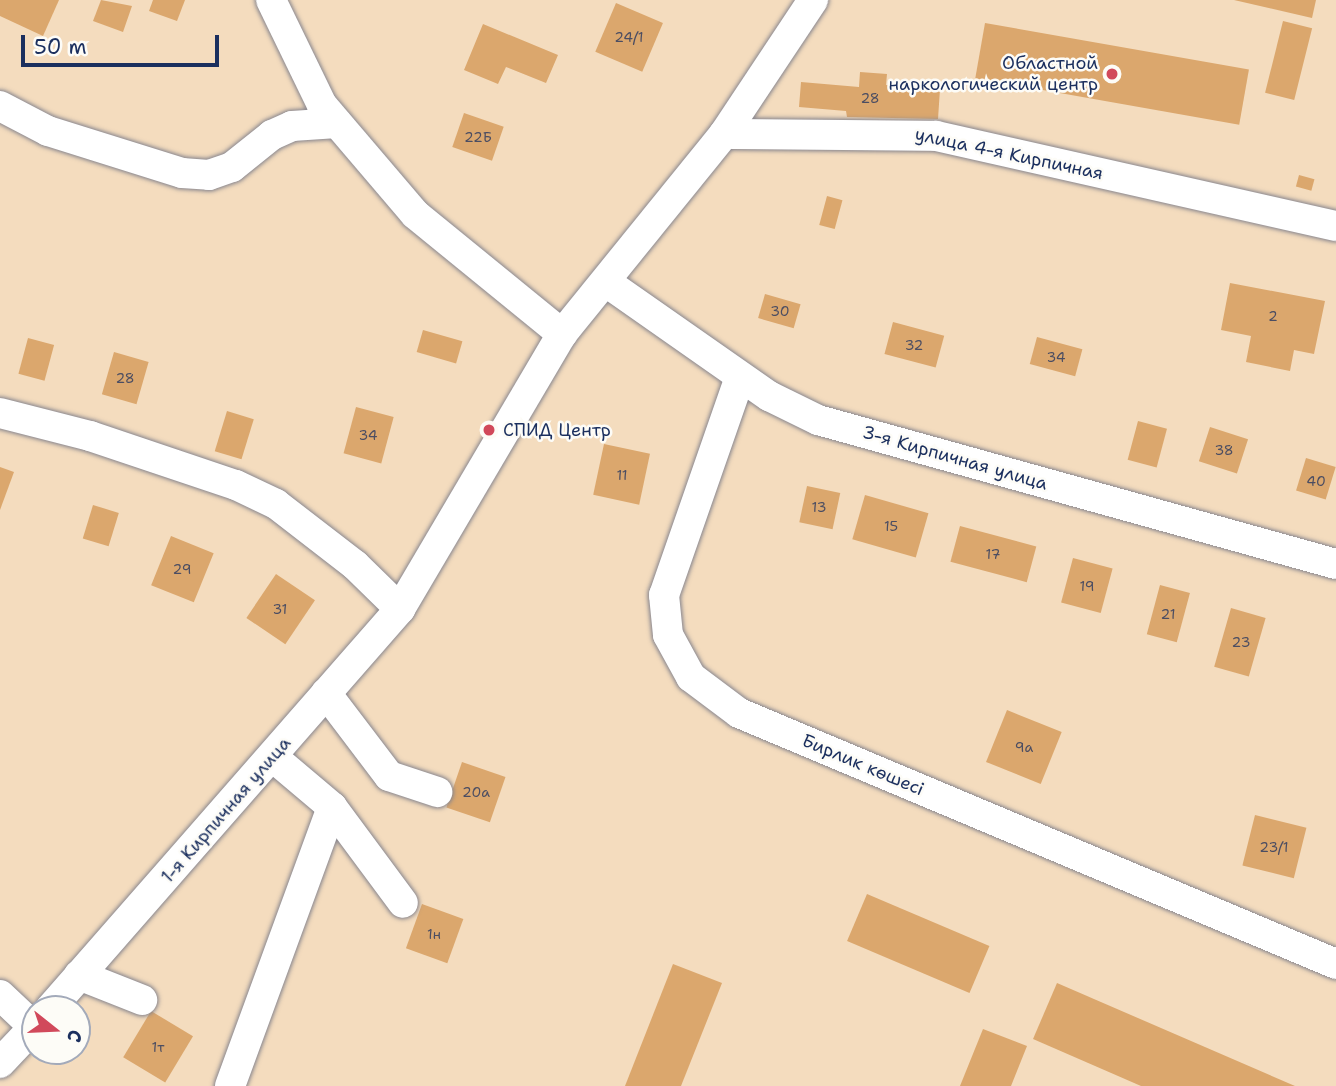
<!DOCTYPE html>
<meta charset="utf-8">
<style>
body{margin:0}
#map{position:relative;width:1336px;height:1086px;overflow:hidden;background:#f4dcbe;font-family:"Shantell Sans",sans-serif}
div>[style]{position:absolute}
.building>*{inset:0;background:#dba76d;transform-origin:0 0}
.roads{filter:drop-shadow(0 0 2px #88868e) drop-shadow(0 0 2px #88868e)}
.minor>*{height:30px;margin:-15px;padding:0 15px;transform-origin:15px;border-radius:15px;background:#fff}
.dots>*{width:19px;height:19px;translate:-50% -50%;box-sizing:border-box;border:4px solid #fdfcf7;border-radius:50%}
span{translate:-50% -50%;white-space:nowrap;text-align:center;line-height:1.15;-webkit-text-stroke:5px #fdfcf7;paint-order:stroke}
.number-label{font-size:14px;color:#4b4d62}
.number-label span{-webkit-text-stroke-width:0}
.poi-label{font-size:18px;color:#1b2f5e}
.right{translate:-100% -50%;text-align:right}
.left{translate:0 -50%;text-align:left}
.street-label{font-size:18px;color:#1b2f5e}
.north{position:absolute;left:21px;top:995px;width:70px;height:70px;box-sizing:border-box;background:#fdfcf7;border:2px solid #a3aaba;border-radius:50%;rotate:108deg;font-size:19px;font-weight:700;line-height:28px;text-align:center;color:#1b2f5e}
.north::after{content:'';display:block;margin:auto;width:24px;height:32px;background:#d1495b;clip-path:polygon(50% 0,100% 100%,50% 72%,0 100%)}
.scale{position:absolute;left:21px;top:35px;width:198px;height:32px;box-sizing:border-box;border:4px solid #1b2f5e;border-top:0;padding-left:9px;font-size:21px;line-height:24px;white-space:nowrap;color:#1b2f5e;-webkit-text-stroke:5px #fdfcf7;paint-order:stroke}
</style>
<div id="map">
<div class="building">
<i style="clip-path:polygon(0 0,59px 0,43px 36px,0 16px)"></i>
<i style="clip-path:polygon(101px 0,132px 6px,123px 32px,93px 21px)"></i>
<i style="clip-path:polygon(153px 0,185px 0,177px 21px,149px 11px)"></i>
<i style="clip-path:polygon(1234px 0,1316px 0,1312px 18px)"></i>
<i style="left:616px;top:3px;width:51px;height:53px;rotate:23deg"></i>
<i style="left:1283px;top:21px;width:30px;height:74px;rotate:14deg"></i>
<i style="left:985px;top:23px;width:268px;height:56px;rotate:10deg"></i>
<i style="clip-path:polygon(483px 24px,558px 55px,546px 83px,506px 67px,498px 84px,464px 70px)"></i>
<i style="clip-path:polygon(860px 72px,887px 74px,886px 85px,940px 89px,938px 119px,847px 117px,846px 111px,799px 107px,801px 82px,859px 87px)"></i>
<i style="left:464px;top:113px;width:42px;height:36px;rotate:19deg"></i>
<i style="left:1299px;top:175px;width:16px;height:12px;rotate:15deg"></i>
<i style="left:827px;top:196px;width:16px;height:30px;rotate:15deg"></i>
<i style="clip-path:polygon(1230px 283px,1325px 301px,1314px 354px,1294px 350px,1290px 371px,1246px 362px,1251px 336px,1221px 330px)"></i>
<i style="left:765px;top:294px;width:37px;height:25px;rotate:16deg"></i>
<i style="left:893px;top:322px;width:53px;height:33px;rotate:15deg"></i>
<i style="left:423px;top:330px;width:41px;height:23px;rotate:16deg"></i>
<i style="left:1037px;top:337px;width:47px;height:28px;rotate:15deg"></i>
<i style="left:28px;top:338px;width:27px;height:37px;rotate:15deg"></i>
<i style="left:114px;top:352px;width:36px;height:44px;rotate:16deg"></i>
<i style="left:356px;top:407px;width:39px;height:48px;rotate:15deg"></i>
<i style="left:227px;top:411px;width:28px;height:42px;rotate:17deg"></i>
<i style="left:1138px;top:421px;width:30px;height:40px;rotate:15deg"></i>
<i style="left:1210px;top:427px;width:40px;height:36px;rotate:18deg"></i>
<i style="left:604px;top:444px;width:47px;height:52px;rotate:12deg"></i>
<i style="left:1306px;top:458px;width:31px;height:34px;rotate:17deg"></i>
<i style="clip-path:polygon(0 467px,14px 472px,0 510px)"></i>
<i style="left:807px;top:486px;width:34px;height:37px;rotate:12deg"></i>
<i style="left:865px;top:495px;width:66px;height:46px;rotate:16deg"></i>
<i style="left:93px;top:505px;width:27px;height:35px;rotate:17deg"></i>
<i style="left:960px;top:526px;width:79px;height:37px;rotate:15deg"></i>
<i style="left:171px;top:536px;width:46px;height:53px;rotate:22deg"></i>
<i style="left:1073px;top:558px;width:41px;height:46px;rotate:15deg"></i>
<i style="left:276px;top:574px;width:47px;height:53px;rotate:34deg"></i>
<i style="left:1160px;top:585px;width:31px;height:51px;rotate:15deg"></i>
<i style="left:1231px;top:608px;width:36px;height:61px;rotate:16deg"></i>
<i style="left:1007px;top:710px;width:59px;height:56px;rotate:22deg"></i>
<i style="left:462px;top:762px;width:46px;height:48px;rotate:19deg"></i>
<i style="left:1255px;top:815px;width:53px;height:52px;rotate:14deg"></i>
<i style="left:867px;top:894px;width:133px;height:51px;rotate:23deg"></i>
<i style="left:422px;top:904px;width:44px;height:47px;rotate:20deg"></i>
<i style="clip-path:polygon(673px 964px,722px 983px,681px 1086px,625px 1086px)"></i>
<i style="clip-path:polygon(1057px 983px,1295px 1086px,1141px 1086px,1033px 1039px)"></i>
<i style="left:151px;top:1011px;width:49px;height:54px;rotate:31deg"></i>
<i style="clip-path:polygon(983px 1029px,1027px 1046px,1011px 1086px,960px 1086px)"></i>
</div>
<div class="roads">
<div class="minor">
<i style="left:271px;top:0;width:117px;rotate:64.1deg"></i>
<i style="left:322px;top:105px;width:143px;rotate:49.5deg"></i>
<i style="left:415px;top:214px;width:190px;rotate:39.2deg"></i>
<i style="left:0;top:106px;width:54px;rotate:27.5deg"></i>
<i style="left:48px;top:131px;width:140px;rotate:17.4deg"></i>
<i style="left:182px;top:173px;width:27px;rotate:4deg"></i>
<i style="left:209px;top:175px;width:24px;rotate:-19deg"></i>
<i style="left:232px;top:167px;width:51px;rotate:-38.7deg"></i>
<i style="left:272px;top:135px;width:22px;rotate:-24deg"></i>
<i style="left:292px;top:126px;width:45px;rotate:-3.8deg"></i>
<i style="left:724px;top:134px;width:161px;rotate:-56.4deg"></i>
<i style="left:606px;top:282px;width:199px;rotate:35deg"></i>
<i style="left:769px;top:396px;width:55px;rotate:26.1deg"></i>
<i style="left:818px;top:420px;width:538px;rotate:15.54deg"></i>
<i style="left:740px;top:377px;width:231px;rotate:109.2deg"></i>
<i style="left:664px;top:595px;width:40px;rotate:84.3deg"></i>
<i style="left:668px;top:635px;width:48px;rotate:61.3deg"></i>
<i style="left:691px;top:677px;width:60px;rotate:36.9deg"></i>
<i style="left:739px;top:713px;width:648px;rotate:22.8deg"></i>
<i style="left:0;top:413px;width:93px;rotate:14.3deg"></i>
<i style="left:90px;top:436px;width:154px;rotate:18.6deg"></i>
<i style="left:236px;top:485px;width:44px;rotate:25.4deg"></i>
<i style="left:276px;top:504px;width:100px;rotate:37.7deg"></i>
<i style="left:355px;top:565px;width:63px;rotate:44.4deg"></i>
<i style="left:326px;top:693px;width:104px;rotate:52.8deg"></i>
<i style="left:389px;top:776px;width:51px;rotate:18.4deg"></i>
<i style="left:274px;top:758px;width:76px;rotate:40.2deg"></i>
<i style="left:332px;top:807px;width:119px;rotate:53.5deg"></i>
<i style="left:79px;top:975px;width:68px;rotate:21.6deg"></i>
<i style="left:0;top:995px;width:47px;rotate:43.3deg"></i>
<i style="left:50px;top:1009px;width:532px;rotate:-48.81deg"></i>
<i style="left:400px;top:609px;width:319px;rotate:-59.5deg"></i>
<i style="left:562px;top:334px;width:257px;rotate:-51deg"></i>
<i style="left:724px;top:134px;width:212px;rotate:0.5deg"></i>
<i style="left:936px;top:136px;width:410px;rotate:12.7deg"></i>
<i style="left:0;top:1063px;width:51px;rotate:-46.6deg"></i>
<i style="left:230px;top:1086px;width:297px;rotate:-69.9deg"></i>
</div>
</div>
<div class="dots">
<i style="left:1112px;top:74px;background:#d1495b"></i>
<i style="left:489px;top:430px;background:#d1495b"></i>
</div>
<div class="number-label">
<span style="left:629px;top:37px">24/1</span>
<span style="left:870px;top:98px">28</span>
<span style="left:478px;top:137px">22Б</span>
<span style="left:780px;top:311px">30</span>
<span style="left:1273px;top:316px">2</span>
<span style="left:914px;top:345px">32</span>
<span style="left:1056px;top:357px">34</span>
<span style="left:125px;top:378px">28</span>
<span style="left:368px;top:435px">34</span>
<span style="left:1224px;top:450px">38</span>
<span style="left:622px;top:475px">11</span>
<span style="left:1316px;top:481px">40</span>
<span style="left:819px;top:507px">13</span>
<span style="left:891px;top:526px">15</span>
<span style="left:993px;top:554px">17</span>
<span style="left:182px;top:569px">29</span>
<span style="left:1087px;top:586px">19</span>
<span style="left:280px;top:609px">31</span>
<span style="left:1168px;top:614px">21</span>
<span style="left:1241px;top:642px">23</span>
<span style="left:1024px;top:747px">9а</span>
<span style="left:476px;top:792px">20а</span>
<span style="left:1274px;top:847px">23/1</span>
<span style="left:434px;top:934px">1н</span>
<span style="left:158px;top:1047px">1т</span>
</div>
<div class="poi-label">
<span class="right" style="left:1098px;top:74px">Областной<br>наркологический центр</span>
<span class="left" style="left:503px;top:430px">СПИД Центр</span>
</div>
<div class="street-label">
<span style="left:1009px;top:154px;rotate:12deg">улица 4-я Кирпичная</span>
<span style="left:955px;top:458px;rotate:16deg">3-я Кирпичная улица</span>
<span style="left:863px;top:765px;rotate:23deg">Бирлик көшесі</span>
<span style="left:226px;top:810px;rotate:-49deg">1-я Кирпичная улица</span>
</div>
<div class="north">С</div>
<div class="scale">50 m</div>
</div>
